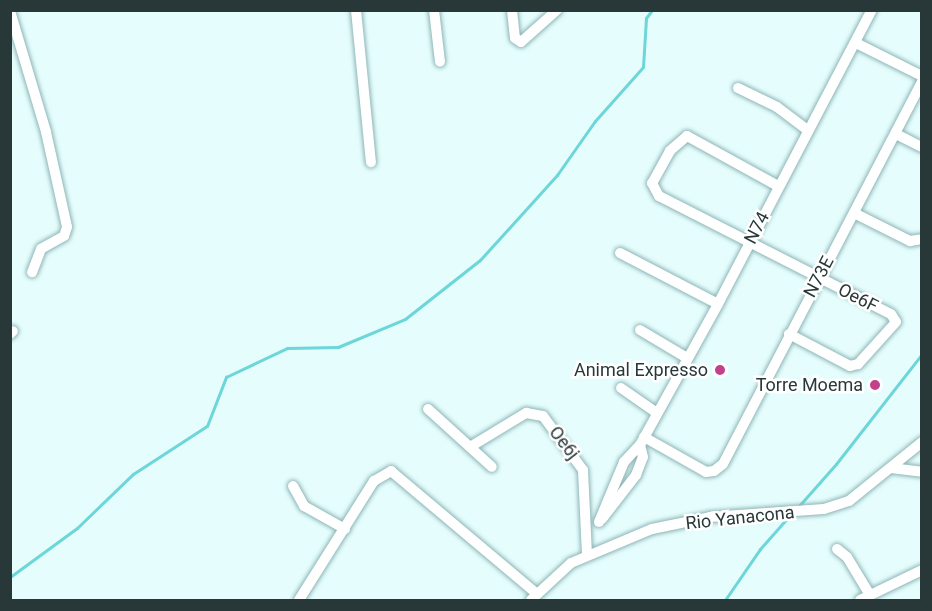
<!DOCTYPE html>
<style>
body{margin:0}
#map{position:relative;width:932px;height:611px;overflow:hidden;background:#e5fdfd;font-family:Roboto,sans-serif}
div>[style]{position:absolute}
.stream>*{height:3px;margin:-1.5px;padding:0 1.5px;transform-origin:1.5px;border-radius:1.5px;background:#6cd6d9}
.roads{filter:drop-shadow(0 0 2px #8eb5b6) drop-shadow(0 0 2px #8eb5b6)}
.minor>*{height:10px;margin:-5px;padding:0 5px;transform-origin:5px;border-radius:5px;background:#fff}
.dots>*{width:16px;height:16px;translate:-50% -50%;box-sizing:border-box;border:3px solid #fff;border-radius:50%}
span{translate:-50% -50%;white-space:nowrap;text-align:center;line-height:1.15;-webkit-text-stroke:5px #fff;paint-order:stroke}
.street-label{font-size:18px;color:#283839}
.poi-label{font-size:18px;color:#283839}
.right{translate:-100% -50%;text-align:right}
.frame{position:absolute;inset:0;border:12px solid #283839;pointer-events:none}
</style>
<div id="map">
<div class="stream">
<i style="left:798px;top:507px;width:57px;rotate:-48.5deg"></i>
<i style="left:836px;top:464px;width:140px;rotate:-52deg"></i>
<i style="left:10px;top:577px;width:83px;rotate:-36.2deg"></i>
<i style="left:77px;top:528px;width:78px;rotate:-44deg"></i>
<i style="left:133px;top:474px;width:88px;rotate:-33deg"></i>
<i style="left:207px;top:426px;width:53px;rotate:-68.8deg"></i>
<i style="left:226px;top:377px;width:68px;rotate:-25.4deg"></i>
<i style="left:287px;top:348px;width:51px;rotate:-1.1deg"></i>
<i style="left:338px;top:347px;width:73px;rotate:-22.7deg"></i>
<i style="left:405px;top:319px;width:95px;rotate:-38.2deg"></i>
<i style="left:480px;top:260px;width:115px;rotate:-47.8deg"></i>
<i style="left:557px;top:175px;width:66px;rotate:-54.9deg"></i>
<i style="left:595px;top:121px;width:72px;rotate:-48.4deg"></i>
<i style="left:643px;top:67px;width:49px;rotate:-86.5deg"></i>
<i style="left:646px;top:18px;width:10px;rotate:-53deg"></i>
<i style="left:725px;top:600px;width:62px;rotate:-55.5deg"></i>
<i style="left:760px;top:549px;width:47px;rotate:-48.5deg"></i>
</div>
<div class="roads">
<div class="minor">
<i style="left:356px;top:10px;width:153px;rotate:84.4deg"></i>
<i style="left:434px;top:10px;width:52px;rotate:83.4deg"></i>
<i style="left:512px;top:10px;width:28px;rotate:84deg"></i>
<i style="left:515px;top:38px;width:7px;rotate:34deg"></i>
<i style="left:521px;top:42px;width:48px;rotate:-41.6deg"></i>
<i style="left:10px;top:11px;width:126px;rotate:73.4deg"></i>
<i style="left:46px;top:132px;width:97px;rotate:77.5deg"></i>
<i style="left:67px;top:227px;width:9px;rotate:108deg"></i>
<i style="left:64px;top:236px;width:26px;rotate:151deg"></i>
<i style="left:41px;top:249px;width:25px;rotate:111deg"></i>
<i style="left:856px;top:43px;width:74px;rotate:26.6deg"></i>
<i style="left:738px;top:88px;width:43px;rotate:26deg"></i>
<i style="left:777px;top:107px;width:39px;rotate:37deg"></i>
<i style="left:896px;top:134px;width:29px;rotate:27deg"></i>
<i style="left:778px;top:186px;width:104px;rotate:-151.2deg"></i>
<i style="left:687px;top:136px;width:23px;rotate:139deg"></i>
<i style="left:670px;top:151px;width:37px;rotate:119deg"></i>
<i style="left:652px;top:183px;width:15px;rotate:62deg"></i>
<i style="left:659px;top:196px;width:260px;rotate:27deg"></i>
<i style="left:891px;top:314px;width:9px;rotate:58deg"></i>
<i style="left:896px;top:322px;width:57px;rotate:132.1deg"></i>
<i style="left:858px;top:364px;width:8px;rotate:166deg"></i>
<i style="left:850px;top:366px;width:69px;rotate:-152.3deg"></i>
<i style="left:854px;top:213px;width:63px;rotate:26.6deg"></i>
<i style="left:910px;top:241px;width:12px;rotate:-9deg"></i>
<i style="left:620px;top:253px;width:110px;rotate:27.5deg"></i>
<i style="left:640px;top:330px;width:55px;rotate:30.8deg"></i>
<i style="left:10px;top:334px;width:4px;rotate:-45deg"></i>
<i style="left:621px;top:388px;width:44px;rotate:34.8deg"></i>
<i style="left:428px;top:409px;width:86px;rotate:42.2deg"></i>
<i style="left:644px;top:437px;width:71px;rotate:29.4deg"></i>
<i style="left:706px;top:472px;width:8px;rotate:-7deg"></i>
<i style="left:714px;top:471px;width:11px;rotate:-38deg"></i>
<i style="left:723px;top:464px;width:432px;rotate:-62.5deg"></i>
<i style="left:470px;top:447px;width:66px;rotate:-31.3deg"></i>
<i style="left:526px;top:413px;width:17px;rotate:10deg"></i>
<i style="left:543px;top:416px;width:67px;rotate:53.5deg"></i>
<i style="left:583px;top:470px;width:84px;rotate:87.3deg"></i>
<i style="left:891px;top:468px;width:31px;rotate:7deg"></i>
<i style="left:293px;top:486px;width:23px;rotate:61deg"></i>
<i style="left:304px;top:506px;width:47px;rotate:29.3deg"></i>
<i style="left:602px;top:519px;width:56px;rotate:-52.3deg"></i>
<i style="left:636px;top:475px;width:19px;rotate:-69deg"></i>
<i style="left:643px;top:457px;width:12px;rotate:-104deg"></i>
<i style="left:599px;top:522px;width:65px;rotate:-67.4deg"></i>
<i style="left:624px;top:462px;width:23px;rotate:-47deg"></i>
<i style="left:640px;top:445px;width:161px;rotate:-61deg"></i>
<i style="left:718px;top:304px;width:332px;rotate:-62.4deg"></i>
<i style="left:837px;top:549px;width:13px;rotate:39deg"></i>
<i style="left:847px;top:557px;width:44px;rotate:58.8deg"></i>
<i style="left:299px;top:600px;width:141px;rotate:-57.8deg"></i>
<i style="left:374px;top:481px;width:20px;rotate:-30deg"></i>
<i style="left:391px;top:471px;width:191px;rotate:40.1deg"></i>
<i style="left:531px;top:600px;width:54px;rotate:-42.8deg"></i>
<i style="left:571px;top:563px;width:88px;rotate:-22.8deg"></i>
<i style="left:652px;top:529px;width:59px;rotate:-11.7deg"></i>
<i style="left:710px;top:517px;width:114px;rotate:-4deg"></i>
<i style="left:824px;top:509px;width:26px;rotate:-18deg"></i>
<i style="left:849px;top:501px;width:94px;rotate:-38.9deg"></i>
<i style="left:860px;top:600px;width:69px;rotate:-25.8deg"></i>
</div>
</div>
<div class="dots">
<i style="left:720px;top:370px;background:#c1418d"></i>
<i style="left:875px;top:385px;background:#c1418d"></i>
</div>
<div class="street-label">
<span style="left:757px;top:228px;rotate:-63deg">N74</span>
<span style="left:819px;top:277px;rotate:-62deg">N73E</span>
<span style="left:858px;top:298px;rotate:27deg">Oe6F</span>
<span style="left:564px;top:443px;rotate:52deg">Oe6j</span>
<span style="left:740px;top:518px;rotate:-6deg">Rio Yanacona</span>
</div>
<div class="poi-label">
<span class="right" style="left:708px;top:370px">Animal Expresso</span>
<span class="right" style="left:863px;top:385px">Torre Moema</span>
</div>
<div class="frame"></div>
</div>
